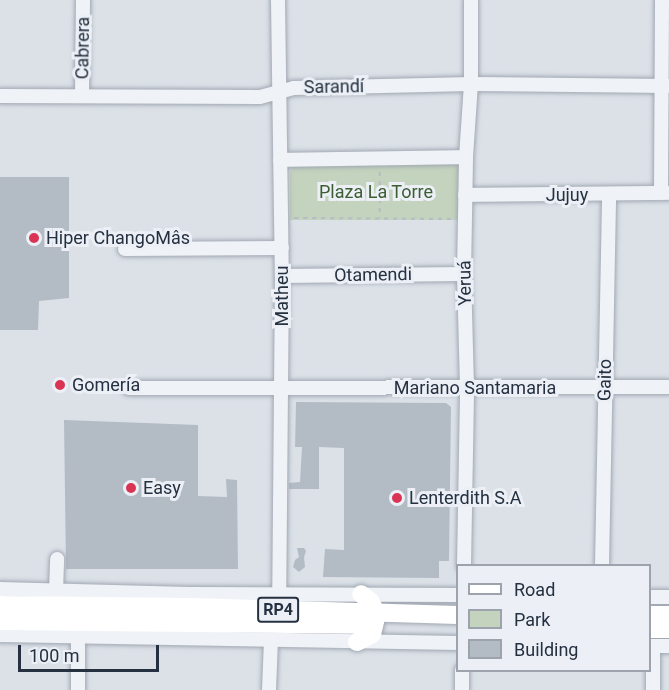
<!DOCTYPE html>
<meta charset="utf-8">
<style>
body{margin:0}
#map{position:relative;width:669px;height:690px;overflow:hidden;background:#dce1e8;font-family:Roboto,sans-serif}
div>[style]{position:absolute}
.green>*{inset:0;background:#c3d3bd}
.building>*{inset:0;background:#b3bbc5}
.path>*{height:1.5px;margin-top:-0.75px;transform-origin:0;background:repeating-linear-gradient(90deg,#b6bcc3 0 4.5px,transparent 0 9px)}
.roads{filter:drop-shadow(0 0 2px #a1a8b2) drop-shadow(0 0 2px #a1a8b2)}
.minor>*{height:14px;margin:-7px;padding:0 7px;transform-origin:7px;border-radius:7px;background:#eff2f6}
.major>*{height:18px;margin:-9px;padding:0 9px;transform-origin:9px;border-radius:9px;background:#fff}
.dots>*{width:16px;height:16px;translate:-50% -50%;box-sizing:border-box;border:3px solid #ecf0f6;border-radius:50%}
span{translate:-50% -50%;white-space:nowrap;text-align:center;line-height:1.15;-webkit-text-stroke:6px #ecf0f6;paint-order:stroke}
.shield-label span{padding:2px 4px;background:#ecf0f6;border:2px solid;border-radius:4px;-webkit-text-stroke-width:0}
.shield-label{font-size:16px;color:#253040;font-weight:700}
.street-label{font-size:18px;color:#253040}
.park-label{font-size:18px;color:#3b5d31}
.poi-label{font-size:18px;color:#253040}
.left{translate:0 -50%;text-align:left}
.legend{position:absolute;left:456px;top:564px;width:195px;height:108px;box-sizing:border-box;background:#ecf0f6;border:2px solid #9ca3ad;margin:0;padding:8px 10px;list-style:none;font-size:18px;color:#253040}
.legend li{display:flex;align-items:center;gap:12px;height:30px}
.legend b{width:30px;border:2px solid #9ca3ad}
.scale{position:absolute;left:18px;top:645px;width:141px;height:27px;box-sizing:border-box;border:3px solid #253040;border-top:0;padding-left:8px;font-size:18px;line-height:21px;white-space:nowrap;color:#253040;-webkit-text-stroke:4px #ecf0f6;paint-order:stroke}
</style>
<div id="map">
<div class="green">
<i style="clip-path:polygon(455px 164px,459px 166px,461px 220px,290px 220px,290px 173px,292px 167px,298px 165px)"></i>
</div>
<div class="building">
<i style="clip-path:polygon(0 177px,69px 177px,69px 298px,39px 301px,38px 330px,0 330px)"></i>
<i style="clip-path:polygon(296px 402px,446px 403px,451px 407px,449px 561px,439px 561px,439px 578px,323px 577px,325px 549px,344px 550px,344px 448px,319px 447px,319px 489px,289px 489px,289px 483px,300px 482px,302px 447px,295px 447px)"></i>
<i style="clip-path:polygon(64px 420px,198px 425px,198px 496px,227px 497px,226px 479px,237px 480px,238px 569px,66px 569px)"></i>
<i style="clip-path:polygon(297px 548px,304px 548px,306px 551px,304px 557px,305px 567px,299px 572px,293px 567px,295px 560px,299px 557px)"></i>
</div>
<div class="path">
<i style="left:380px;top:172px;width:46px;rotate:90deg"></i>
<i style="left:294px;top:218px;width:160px;rotate:0.4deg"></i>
</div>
<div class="roads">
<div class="minor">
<i style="left:278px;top:0;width:276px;rotate:89.2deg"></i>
<i style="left:282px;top:276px;width:317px;rotate:90.5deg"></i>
<i style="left:82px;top:95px;width:95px;rotate:-89.4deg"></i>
<i style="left:0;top:96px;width:260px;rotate:0.2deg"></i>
<i style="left:260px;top:97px;width:35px;rotate:-15deg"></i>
<i style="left:294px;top:88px;width:177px;rotate:-1.3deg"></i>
<i style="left:471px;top:84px;width:198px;rotate:0.6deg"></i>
<i style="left:280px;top:160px;width:186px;rotate:-0.9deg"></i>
<i style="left:661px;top:193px;width:193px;rotate:-89.7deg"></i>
<i style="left:465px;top:195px;width:204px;rotate:-0.6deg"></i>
<i style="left:125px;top:249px;width:157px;rotate:-0.4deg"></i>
<i style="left:282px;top:276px;width:182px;rotate:-0.6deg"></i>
<i style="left:129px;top:388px;width:540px;rotate:-0.11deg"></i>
<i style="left:464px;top:566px;width:178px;rotate:-89deg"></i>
<i style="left:467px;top:388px;width:114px;rotate:-91.5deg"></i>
<i style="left:464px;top:274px;width:117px;rotate:-89deg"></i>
<i style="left:466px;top:157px;width:73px;rotate:-86.1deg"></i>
<i style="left:471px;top:84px;width:84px;rotate:-90deg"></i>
<i style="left:602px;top:566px;width:371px;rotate:-88.9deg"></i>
<i style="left:0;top:589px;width:189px;rotate:1.5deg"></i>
<i style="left:189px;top:594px;width:269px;rotate:0.2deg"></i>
<i style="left:56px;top:592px;width:33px;rotate:-88deg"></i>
<i style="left:650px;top:597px;width:19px"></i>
<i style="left:0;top:635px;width:458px;rotate:1deg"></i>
<i style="left:650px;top:646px;width:19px"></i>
<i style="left:653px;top:646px;width:44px;rotate:90deg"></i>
<i style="left:78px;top:690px;width:53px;rotate:-90deg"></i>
<i style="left:269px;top:690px;width:50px;rotate:-87.7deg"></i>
<i style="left:462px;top:690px;width:20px;rotate:-90deg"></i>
</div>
<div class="major">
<i style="left:0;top:605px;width:191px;rotate:0.6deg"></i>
<i style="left:191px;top:607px;width:267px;rotate:1.7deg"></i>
<i style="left:650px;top:615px;width:19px"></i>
<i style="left:0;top:621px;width:361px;rotate:0.6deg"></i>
<i style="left:650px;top:629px;width:19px"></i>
<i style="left:357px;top:642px;width:17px;rotate:-28deg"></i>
<i style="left:372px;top:634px;width:21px;rotate:-76deg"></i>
<i style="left:377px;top:614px;width:15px;rotate:-118deg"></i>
<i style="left:370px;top:601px;width:11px;rotate:-142deg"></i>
</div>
</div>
<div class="dots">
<i style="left:34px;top:238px;background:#da3455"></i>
<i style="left:60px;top:385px;background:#da3455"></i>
<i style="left:131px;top:488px;background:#da3455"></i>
<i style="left:397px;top:498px;background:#da3455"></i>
</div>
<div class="shield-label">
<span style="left:278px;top:610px">RP4</span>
</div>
<div class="street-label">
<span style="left:83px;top:48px;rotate:-89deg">Cabrera</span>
<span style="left:334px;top:87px;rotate:-1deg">Sarandí</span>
<span style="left:567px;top:195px">Jujuy</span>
<span style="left:373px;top:275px;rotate:-1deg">Otamendi</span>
<span style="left:465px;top:283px;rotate:-91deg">Yeruá</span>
<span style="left:282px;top:296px;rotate:-90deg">Matheu</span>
<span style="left:605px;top:380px;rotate:-89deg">Gaito</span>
<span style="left:475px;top:388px">Mariano Santamaria</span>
</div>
<div class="park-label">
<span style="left:376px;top:192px">Plaza La Torre</span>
</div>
<div class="poi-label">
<span class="left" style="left:46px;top:238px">Hiper ChangoMâs</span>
<span class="left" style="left:72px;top:385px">Gomería</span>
<span class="left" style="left:143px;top:488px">Easy</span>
<span class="left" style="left:409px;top:498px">Lenterdith S.A</span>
</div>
<ul class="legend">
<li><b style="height:8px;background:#fff"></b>Road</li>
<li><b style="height:16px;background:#c3d3bd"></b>Park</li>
<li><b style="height:16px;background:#b3bbc5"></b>Building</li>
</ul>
<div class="scale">100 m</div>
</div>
